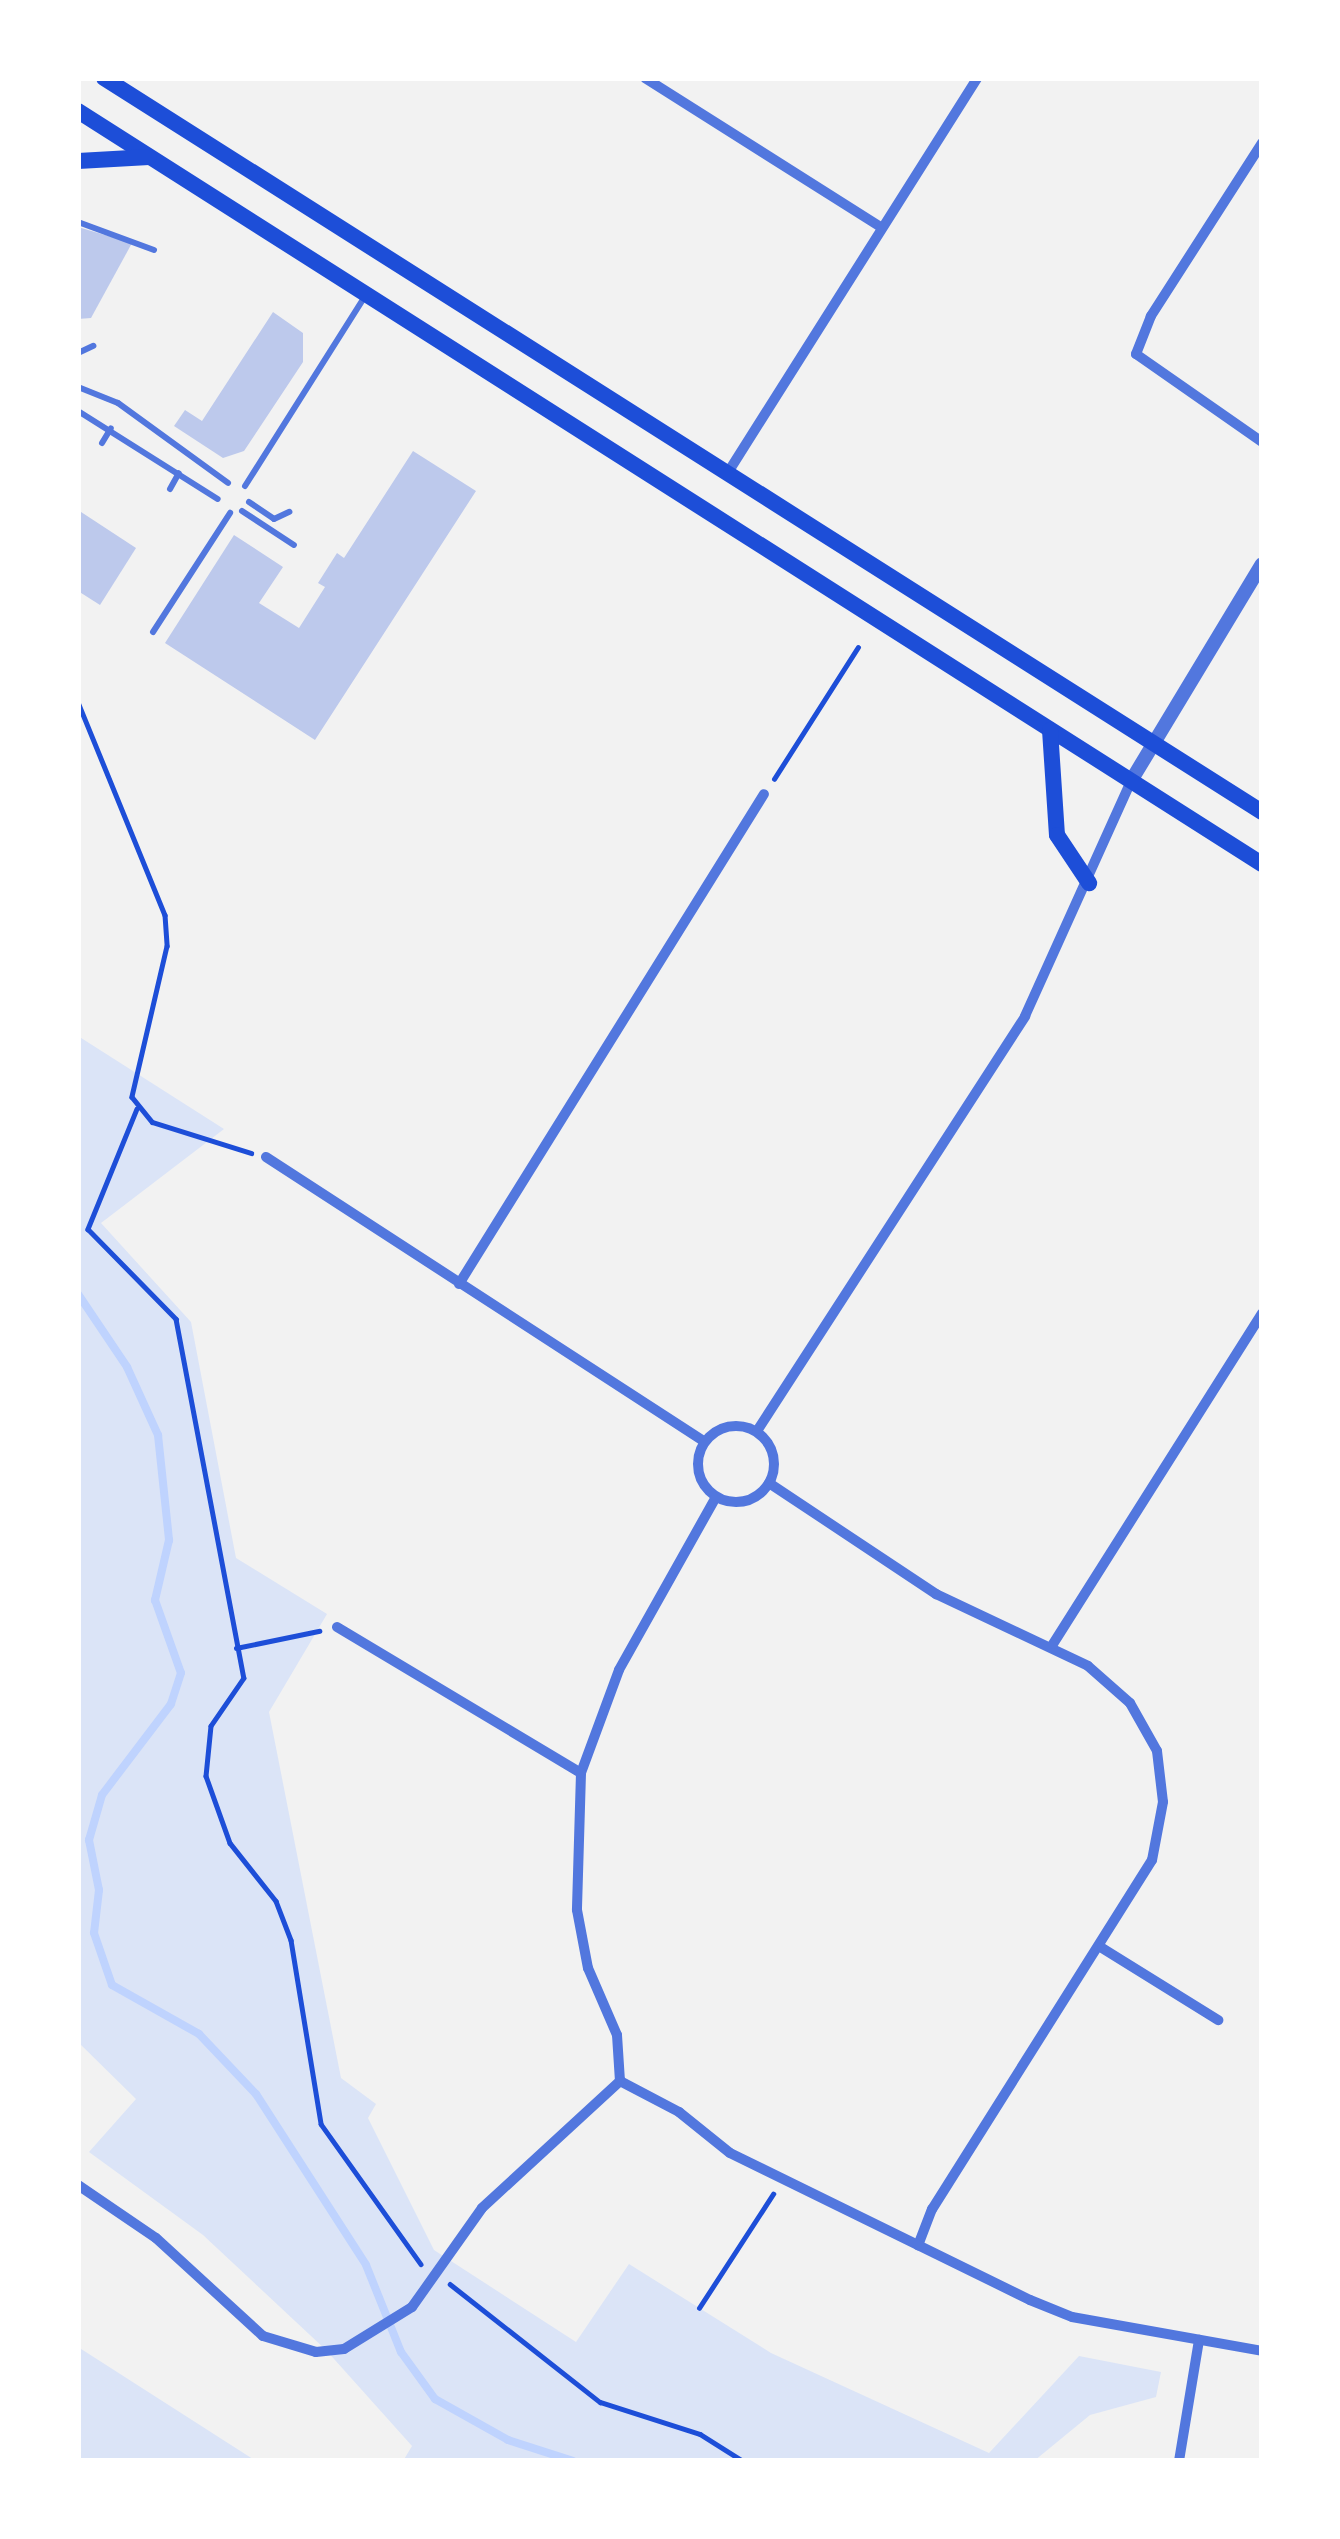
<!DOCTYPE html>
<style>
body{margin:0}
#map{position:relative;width:1340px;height:2539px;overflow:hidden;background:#f2f2f2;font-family:Merriweather,serif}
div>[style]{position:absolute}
.green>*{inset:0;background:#dbe4f7}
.stream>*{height:8px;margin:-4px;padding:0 4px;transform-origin:4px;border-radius:4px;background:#bfd3fe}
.building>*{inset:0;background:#bdc9ec}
.path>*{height:4.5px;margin:-2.25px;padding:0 2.25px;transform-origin:2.25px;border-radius:2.25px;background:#1d4ed8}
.service>*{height:6px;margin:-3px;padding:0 3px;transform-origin:3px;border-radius:3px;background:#5277de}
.minor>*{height:10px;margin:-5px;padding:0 5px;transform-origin:5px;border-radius:5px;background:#5277de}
.minor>.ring{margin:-5px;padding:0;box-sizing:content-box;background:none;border:10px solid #5277de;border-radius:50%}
.tertiary>*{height:14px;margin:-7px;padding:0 7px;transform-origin:7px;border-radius:7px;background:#5277de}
.primary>*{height:16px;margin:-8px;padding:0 8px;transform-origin:8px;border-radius:8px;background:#1d4ed8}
span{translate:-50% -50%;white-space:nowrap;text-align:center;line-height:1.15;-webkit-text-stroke:10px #fff;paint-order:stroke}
.frame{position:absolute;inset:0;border:81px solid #fff;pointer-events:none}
</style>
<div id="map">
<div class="green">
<i style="clip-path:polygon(78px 1036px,224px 1129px,101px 1223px,191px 1322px,236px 1558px,327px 1614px,269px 1712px,341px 2078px,376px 2104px,368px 2118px,434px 2250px,576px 2342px,629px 2264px,771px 2353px,989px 2453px,1079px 2356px,1161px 2372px,1156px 2397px,1090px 2415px,1034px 2461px,403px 2461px,412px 2446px,326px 2350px,203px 2235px,89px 2152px,136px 2099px,78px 2042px)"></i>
<i style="clip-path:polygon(78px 2347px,256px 2461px,78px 2461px)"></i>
</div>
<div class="stream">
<i style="left:78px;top:1294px;width:88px;rotate:56.1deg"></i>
<i style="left:127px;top:1367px;width:75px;rotate:65.5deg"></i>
<i style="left:158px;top:1435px;width:106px;rotate:84deg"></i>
<i style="left:169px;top:1540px;width:62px;rotate:103.1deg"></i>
<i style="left:155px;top:1600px;width:77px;rotate:70.4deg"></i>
<i style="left:181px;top:1673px;width:33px;rotate:108deg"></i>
<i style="left:171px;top:1704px;width:114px;rotate:127.2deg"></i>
<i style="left:102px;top:1795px;width:47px;rotate:106.1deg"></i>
<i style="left:89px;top:1840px;width:51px;rotate:78.7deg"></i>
<i style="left:99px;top:1890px;width:43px;rotate:96.6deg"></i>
<i style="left:94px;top:1933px;width:55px;rotate:70.9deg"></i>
<i style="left:112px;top:1985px;width:100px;rotate:29.4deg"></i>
<i style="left:199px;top:2034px;width:83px;rotate:46.5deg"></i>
<i style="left:256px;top:2094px;width:203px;rotate:57.2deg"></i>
<i style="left:366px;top:2265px;width:94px;rotate:68.1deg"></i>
<i style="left:401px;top:2352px;width:58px;rotate:54.1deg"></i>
<i style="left:435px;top:2399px;width:84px;rotate:29.3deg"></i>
<i style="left:508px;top:2440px;width:68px;rotate:17.9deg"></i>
</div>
<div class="building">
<i style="clip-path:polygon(78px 227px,132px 243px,91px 318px,78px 319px)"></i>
<i style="clip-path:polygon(273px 312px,303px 333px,303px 362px,244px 451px,223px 458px,174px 426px,185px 410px,202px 421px)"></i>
<i style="clip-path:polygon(413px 451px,476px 491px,315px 740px,165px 643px,234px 535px,283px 567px,259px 603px,299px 628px,325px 587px,318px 583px,337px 553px,344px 558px)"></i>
<i style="clip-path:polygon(78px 510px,136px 548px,100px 605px,78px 591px)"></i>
</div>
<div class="path">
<i style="left:78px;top:702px;width:230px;rotate:67.8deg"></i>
<i style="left:165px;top:915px;width:31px;rotate:86deg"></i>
<i style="left:167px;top:946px;width:155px;rotate:103.1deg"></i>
<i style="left:132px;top:1097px;width:32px;rotate:51deg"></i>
<i style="left:152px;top:1122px;width:104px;rotate:17.4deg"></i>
<i style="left:774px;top:779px;width:156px;rotate:-57.5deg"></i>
<i style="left:137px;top:1109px;width:130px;rotate:112.2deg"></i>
<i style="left:88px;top:1229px;width:126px;rotate:45.6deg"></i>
<i style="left:176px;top:1319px;width:365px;rotate:79.3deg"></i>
<i style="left:244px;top:1678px;width:58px;rotate:124.5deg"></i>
<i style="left:211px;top:1726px;width:50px;rotate:95.7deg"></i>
<i style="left:206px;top:1776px;width:71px;rotate:70.3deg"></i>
<i style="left:230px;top:1843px;width:74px;rotate:51.6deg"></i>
<i style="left:276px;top:1901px;width:42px;rotate:69deg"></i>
<i style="left:291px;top:1940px;width:186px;rotate:80.7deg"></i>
<i style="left:321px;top:2124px;width:172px;rotate:54.5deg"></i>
<i style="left:236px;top:1648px;width:85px;rotate:-11.6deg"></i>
<i style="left:450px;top:2284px;width:191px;rotate:38.2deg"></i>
<i style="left:600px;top:2402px;width:105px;rotate:17.7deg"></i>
<i style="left:700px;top:2434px;width:51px;rotate:32.1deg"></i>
<i style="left:699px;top:2308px;width:136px;rotate:-57deg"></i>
</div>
<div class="service">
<i style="left:78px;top:222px;width:81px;rotate:20.2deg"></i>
<i style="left:78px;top:353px;width:17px;rotate:-25deg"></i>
<i style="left:78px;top:387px;width:43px;rotate:21.8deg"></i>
<i style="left:118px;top:403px;width:136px;rotate:36deg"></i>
<i style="left:78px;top:411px;width:165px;rotate:32.2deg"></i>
<i style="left:102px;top:443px;width:17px;rotate:-59deg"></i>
<i style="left:245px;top:486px;width:225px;rotate:-57.7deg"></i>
<i style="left:170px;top:489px;width:18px;rotate:-61deg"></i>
<i style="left:249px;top:502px;width:30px;rotate:34deg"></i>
<i style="left:274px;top:519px;width:17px;rotate:-25deg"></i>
<i style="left:242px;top:511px;width:62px;rotate:33.2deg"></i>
<i style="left:153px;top:632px;width:142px;rotate:-57.1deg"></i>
</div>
<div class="minor">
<i style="left:645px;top:78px;width:280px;rotate:32.3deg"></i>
<i style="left:1262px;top:143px;width:206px;rotate:122.7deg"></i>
<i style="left:1151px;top:316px;width:41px;rotate:111.5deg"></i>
<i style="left:1136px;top:354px;width:154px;rotate:34.9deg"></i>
<i style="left:727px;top:474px;width:468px;rotate:-57.7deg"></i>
<i style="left:266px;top:1157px;width:523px;rotate:32.99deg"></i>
<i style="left:459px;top:1284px;width:577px;rotate:-58.1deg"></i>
<i class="ring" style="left:698px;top:1426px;width:66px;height:66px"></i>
<i style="left:757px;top:1431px;width:494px;rotate:-57.1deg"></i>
<i style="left:1025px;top:1016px;width:258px;rotate:-65.7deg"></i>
<i style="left:769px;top:1483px;width:201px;rotate:33.6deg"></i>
<i style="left:936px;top:1594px;width:168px;rotate:25.3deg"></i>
<i style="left:1088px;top:1666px;width:56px;rotate:41.4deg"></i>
<i style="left:1130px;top:1703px;width:55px;rotate:60.6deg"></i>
<i style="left:1157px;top:1751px;width:51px;rotate:83.3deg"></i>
<i style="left:1163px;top:1802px;width:59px;rotate:100.7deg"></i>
<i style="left:1152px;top:1860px;width:413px;rotate:122.2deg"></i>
<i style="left:932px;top:2209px;width:39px;rotate:111deg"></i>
<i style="left:716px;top:1497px;width:198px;rotate:119.3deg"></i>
<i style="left:619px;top:1670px;width:110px;rotate:110.3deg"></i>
<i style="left:581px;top:1773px;width:137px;rotate:91.7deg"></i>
<i style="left:577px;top:1910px;width:59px;rotate:79.3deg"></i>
<i style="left:588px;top:1968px;width:73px;rotate:66.6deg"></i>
<i style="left:617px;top:2035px;width:46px;rotate:86.3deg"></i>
<i style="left:620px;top:2081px;width:67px;rotate:27.7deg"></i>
<i style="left:679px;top:2112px;width:65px;rotate:38.8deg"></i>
<i style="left:730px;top:2153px;width:334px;rotate:26.1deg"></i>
<i style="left:1030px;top:2300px;width:45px;rotate:22deg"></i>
<i style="left:1072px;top:2317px;width:193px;rotate:10.1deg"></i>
<i style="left:337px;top:1627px;width:284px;rotate:30.9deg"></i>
<i style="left:1053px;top:1644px;width:391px;rotate:-57.7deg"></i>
<i style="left:1102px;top:1948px;width:137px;rotate:31.8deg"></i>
<i style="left:78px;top:2185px;width:94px;rotate:34.2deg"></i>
<i style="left:156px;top:2238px;width:145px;rotate:42.5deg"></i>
<i style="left:263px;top:2336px;width:55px;rotate:16.8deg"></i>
<i style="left:316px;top:2352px;width:28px;rotate:-6deg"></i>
<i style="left:344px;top:2349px;width:80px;rotate:-31.7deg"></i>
<i style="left:412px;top:2307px;width:121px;rotate:-54.7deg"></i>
<i style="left:482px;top:2208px;width:188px;rotate:-42.6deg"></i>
<i style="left:1179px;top:2461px;width:123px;rotate:-80.6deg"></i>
</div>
<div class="tertiary">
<i style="left:1131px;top:781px;width:253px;rotate:-58.9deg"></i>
</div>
<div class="primary">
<i style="left:104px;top:78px;width:1371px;rotate:32.37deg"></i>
<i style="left:78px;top:111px;width:1403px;rotate:32.46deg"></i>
<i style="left:78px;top:161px;width:71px;rotate:-3.2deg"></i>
<i style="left:1050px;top:730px;width:105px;rotate:86.2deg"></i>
<i style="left:1057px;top:835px;width:58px;rotate:56.3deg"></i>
</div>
<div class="frame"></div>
</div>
